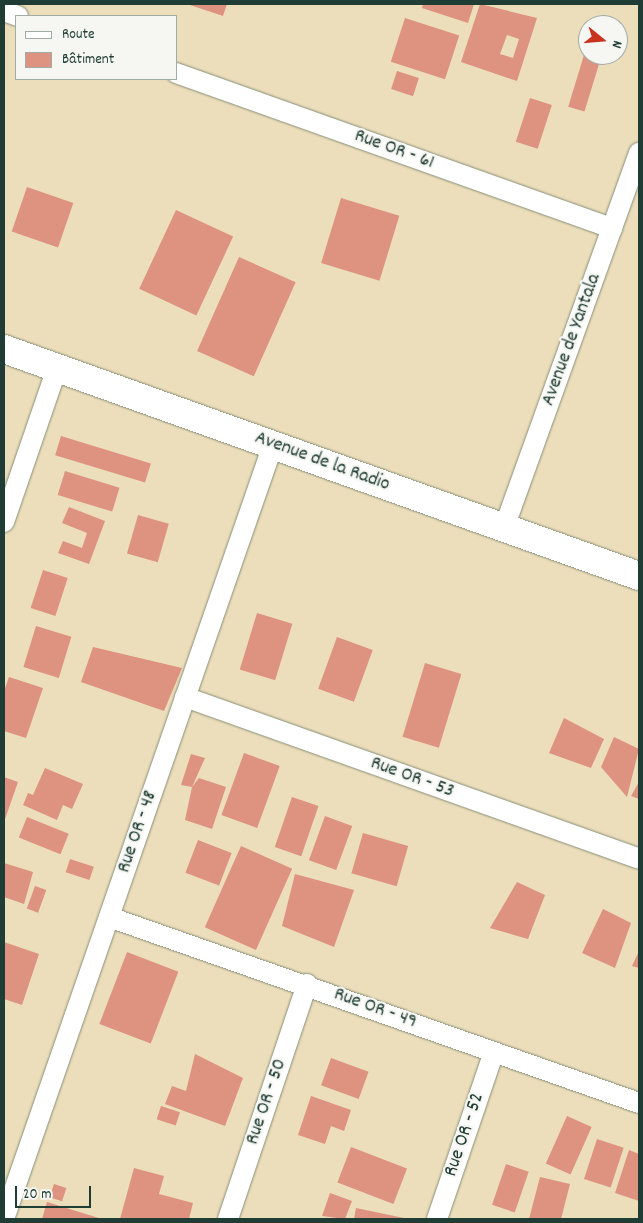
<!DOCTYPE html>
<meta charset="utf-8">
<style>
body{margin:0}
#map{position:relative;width:643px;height:1223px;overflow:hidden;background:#ecdebb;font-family:Dekko,sans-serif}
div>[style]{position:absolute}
.building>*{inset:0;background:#de9280;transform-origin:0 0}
.roads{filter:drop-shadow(0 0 1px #868e78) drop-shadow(0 0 1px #868e78)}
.street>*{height:20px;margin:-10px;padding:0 10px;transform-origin:10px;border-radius:10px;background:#fff}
.secondary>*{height:28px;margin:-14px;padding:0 14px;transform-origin:14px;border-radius:14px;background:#fff}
span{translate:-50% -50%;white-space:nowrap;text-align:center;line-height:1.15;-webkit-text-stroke:4.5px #f6f6f2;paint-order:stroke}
.street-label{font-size:20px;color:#1f3d34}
.frame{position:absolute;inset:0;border:5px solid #1f3d34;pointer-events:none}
.legend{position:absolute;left:15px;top:15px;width:162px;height:65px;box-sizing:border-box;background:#f6f6f2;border:1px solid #a0aca6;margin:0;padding:6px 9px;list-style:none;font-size:15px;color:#1f3d34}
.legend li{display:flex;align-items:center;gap:10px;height:25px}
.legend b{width:25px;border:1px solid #a0aca6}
.north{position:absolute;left:578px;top:15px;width:50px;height:50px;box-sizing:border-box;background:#f6f6f2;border:1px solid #a0aca6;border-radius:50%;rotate:107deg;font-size:14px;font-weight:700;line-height:20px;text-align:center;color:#1f3d34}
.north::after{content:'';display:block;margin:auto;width:18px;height:22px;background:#c8321e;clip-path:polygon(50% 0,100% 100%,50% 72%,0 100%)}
.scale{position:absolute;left:15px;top:1186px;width:76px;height:22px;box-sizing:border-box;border:2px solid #1f3d34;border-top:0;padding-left:6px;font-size:15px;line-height:18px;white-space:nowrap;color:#1f3d34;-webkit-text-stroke:4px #f6f6f2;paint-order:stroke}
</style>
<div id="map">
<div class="building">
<i style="clip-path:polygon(187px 4px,227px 4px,223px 16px)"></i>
<i style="clip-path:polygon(423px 4px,474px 4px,468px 23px,422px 8px)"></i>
<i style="clip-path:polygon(evenodd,480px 4px,537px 18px,517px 81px,461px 62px,480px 4px,507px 35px,519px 39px,513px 58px,500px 54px,507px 35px)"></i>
<i style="left:405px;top:18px;width:57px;height:46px;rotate:18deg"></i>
<i style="left:584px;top:55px;width:17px;height:54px;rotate:17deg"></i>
<i style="left:397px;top:71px;width:23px;height:19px;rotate:18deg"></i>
<i style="left:530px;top:98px;width:23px;height:46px;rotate:18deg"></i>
<i style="left:27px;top:187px;width:49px;height:47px;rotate:19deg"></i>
<i style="left:341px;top:198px;width:61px;height:68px;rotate:17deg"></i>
<i style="left:176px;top:210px;width:63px;height:87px;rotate:25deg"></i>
<i style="left:239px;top:257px;width:62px;height:103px;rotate:24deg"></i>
<i style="left:61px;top:436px;width:94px;height:20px;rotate:17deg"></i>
<i style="left:65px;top:471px;width:57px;height:25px;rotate:17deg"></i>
<i style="clip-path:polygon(69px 507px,105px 521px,89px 564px,58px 553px,63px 541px,82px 548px,87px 533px,62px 523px)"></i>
<i style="left:138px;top:515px;width:32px;height:40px;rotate:16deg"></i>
<i style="left:43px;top:570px;width:26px;height:40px;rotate:18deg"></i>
<i style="left:257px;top:613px;width:37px;height:59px;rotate:17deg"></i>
<i style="left:36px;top:626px;width:37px;height:43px;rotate:17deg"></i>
<i style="left:337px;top:637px;width:38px;height:55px;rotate:20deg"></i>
<i style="clip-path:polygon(93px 647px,182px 668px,164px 711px,81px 682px)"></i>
<i style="left:425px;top:663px;width:38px;height:77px;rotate:17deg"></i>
<i style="clip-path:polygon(9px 677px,43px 688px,26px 738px,4px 731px,4px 691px)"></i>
<i style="clip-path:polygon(564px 718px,604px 739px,591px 768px,549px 753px)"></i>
<i style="clip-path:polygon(614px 737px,639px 749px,627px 797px,601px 767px)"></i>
<i style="left:244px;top:753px;width:38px;height:66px;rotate:20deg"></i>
<i style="clip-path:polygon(191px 754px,205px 758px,192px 787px,181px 785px)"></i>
<i style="clip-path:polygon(45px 768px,83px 784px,72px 809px,63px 805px,57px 820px,23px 805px,28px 793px,33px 795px)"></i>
<i style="clip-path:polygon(4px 777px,18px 782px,4px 822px)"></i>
<i style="clip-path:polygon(199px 778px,226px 787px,212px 829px,185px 820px,192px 787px)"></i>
<i style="clip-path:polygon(639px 782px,639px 799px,631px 796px)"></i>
<i style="left:292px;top:797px;width:28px;height:53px;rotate:19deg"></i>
<i style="left:325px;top:816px;width:29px;height:47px;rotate:20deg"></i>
<i style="left:27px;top:817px;width:45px;height:22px;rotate:22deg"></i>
<i style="left:363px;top:833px;width:47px;height:42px;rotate:16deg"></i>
<i style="left:198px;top:840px;width:36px;height:35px;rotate:21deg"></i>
<i style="left:241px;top:846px;width:56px;height:89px;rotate:24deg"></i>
<i style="left:70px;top:859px;width:25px;height:14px;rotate:18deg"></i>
<i style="clip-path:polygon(4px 863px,33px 872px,24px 904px,4px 897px)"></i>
<i style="clip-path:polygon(295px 874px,354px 890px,334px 947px,282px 926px)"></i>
<i style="clip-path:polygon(517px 882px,545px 895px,528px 939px,490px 928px)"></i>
<i style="left:35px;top:886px;width:12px;height:24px;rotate:20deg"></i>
<i style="clip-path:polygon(603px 909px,631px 923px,615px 968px,582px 953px)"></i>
<i style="clip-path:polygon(4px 942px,39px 954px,22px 1005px,4px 999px)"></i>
<i style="clip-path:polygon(639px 951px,639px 968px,632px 966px)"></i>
<i style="left:127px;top:952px;width:55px;height:77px;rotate:21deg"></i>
<i style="clip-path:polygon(195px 1054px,243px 1078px,225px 1126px,165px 1104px,172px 1086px,186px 1091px)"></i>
<i style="left:331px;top:1058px;width:40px;height:29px;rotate:20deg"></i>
<i style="clip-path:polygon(311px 1096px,351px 1110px,344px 1131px,331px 1126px,325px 1144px,298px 1135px)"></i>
<i style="left:161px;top:1106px;width:20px;height:14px;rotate:18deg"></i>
<i style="left:567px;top:1116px;width:27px;height:52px;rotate:24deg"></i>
<i style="left:597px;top:1139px;width:28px;height:42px;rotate:18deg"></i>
<i style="left:351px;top:1147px;width:60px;height:38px;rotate:21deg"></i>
<i style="clip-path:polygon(629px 1150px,639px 1154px,639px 1201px,615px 1193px)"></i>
<i style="left:506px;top:1164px;width:24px;height:43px;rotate:19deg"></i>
<i style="clip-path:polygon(134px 1168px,164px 1176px,159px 1194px,193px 1203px,189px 1219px,120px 1219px)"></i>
<i style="clip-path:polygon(540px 1177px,570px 1184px,561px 1219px,529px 1219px)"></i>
<i style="left:54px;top:1184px;width:13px;height:14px;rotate:18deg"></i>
<i style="clip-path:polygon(330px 1193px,352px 1201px,345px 1219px,322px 1216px)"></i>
<i style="clip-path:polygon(47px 1202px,102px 1219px,42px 1219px)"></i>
<i style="clip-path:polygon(356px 1208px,404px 1218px,404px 1219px,354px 1219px)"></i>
</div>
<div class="roads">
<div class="street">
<i style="left:4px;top:11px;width:15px;rotate:20deg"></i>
<i style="left:176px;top:73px;width:463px;rotate:19.6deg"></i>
<i style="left:4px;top:522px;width:163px;rotate:-71deg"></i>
<i style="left:504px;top:528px;width:399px;rotate:-70.2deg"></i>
<i style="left:185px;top:697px;width:482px;rotate:19.6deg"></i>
<i style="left:109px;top:917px;width:562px;rotate:19.34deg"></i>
<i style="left:4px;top:1219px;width:819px;rotate:-70.84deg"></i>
<i style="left:228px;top:1219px;width:248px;rotate:-71.4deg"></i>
<i style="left:437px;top:1219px;width:176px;rotate:-71.2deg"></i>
</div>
<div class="secondary">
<i style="left:4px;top:349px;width:674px;rotate:19.67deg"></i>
</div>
</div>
<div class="street-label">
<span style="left:394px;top:150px;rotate:20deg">Rue OR - 61</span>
<span style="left:572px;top:340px;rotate:-70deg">Avenue de Yantala</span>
<span style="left:322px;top:462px;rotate:20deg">Avenue de la Radio</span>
<span style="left:412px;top:778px;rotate:20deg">Rue OR - 53</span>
<span style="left:138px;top:832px;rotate:-71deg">Rue OR - 48</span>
<span style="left:375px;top:1009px;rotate:20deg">Rue OR - 49</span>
<span style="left:267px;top:1102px;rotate:-71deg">Rue OR - 50</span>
<span style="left:465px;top:1135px;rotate:-71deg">Rue OR - 52</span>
</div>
<div class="frame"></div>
<ul class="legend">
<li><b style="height:6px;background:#fff"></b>Route</li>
<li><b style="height:14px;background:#de9280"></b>Bâtiment</li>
</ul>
<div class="north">N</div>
<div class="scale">20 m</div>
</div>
